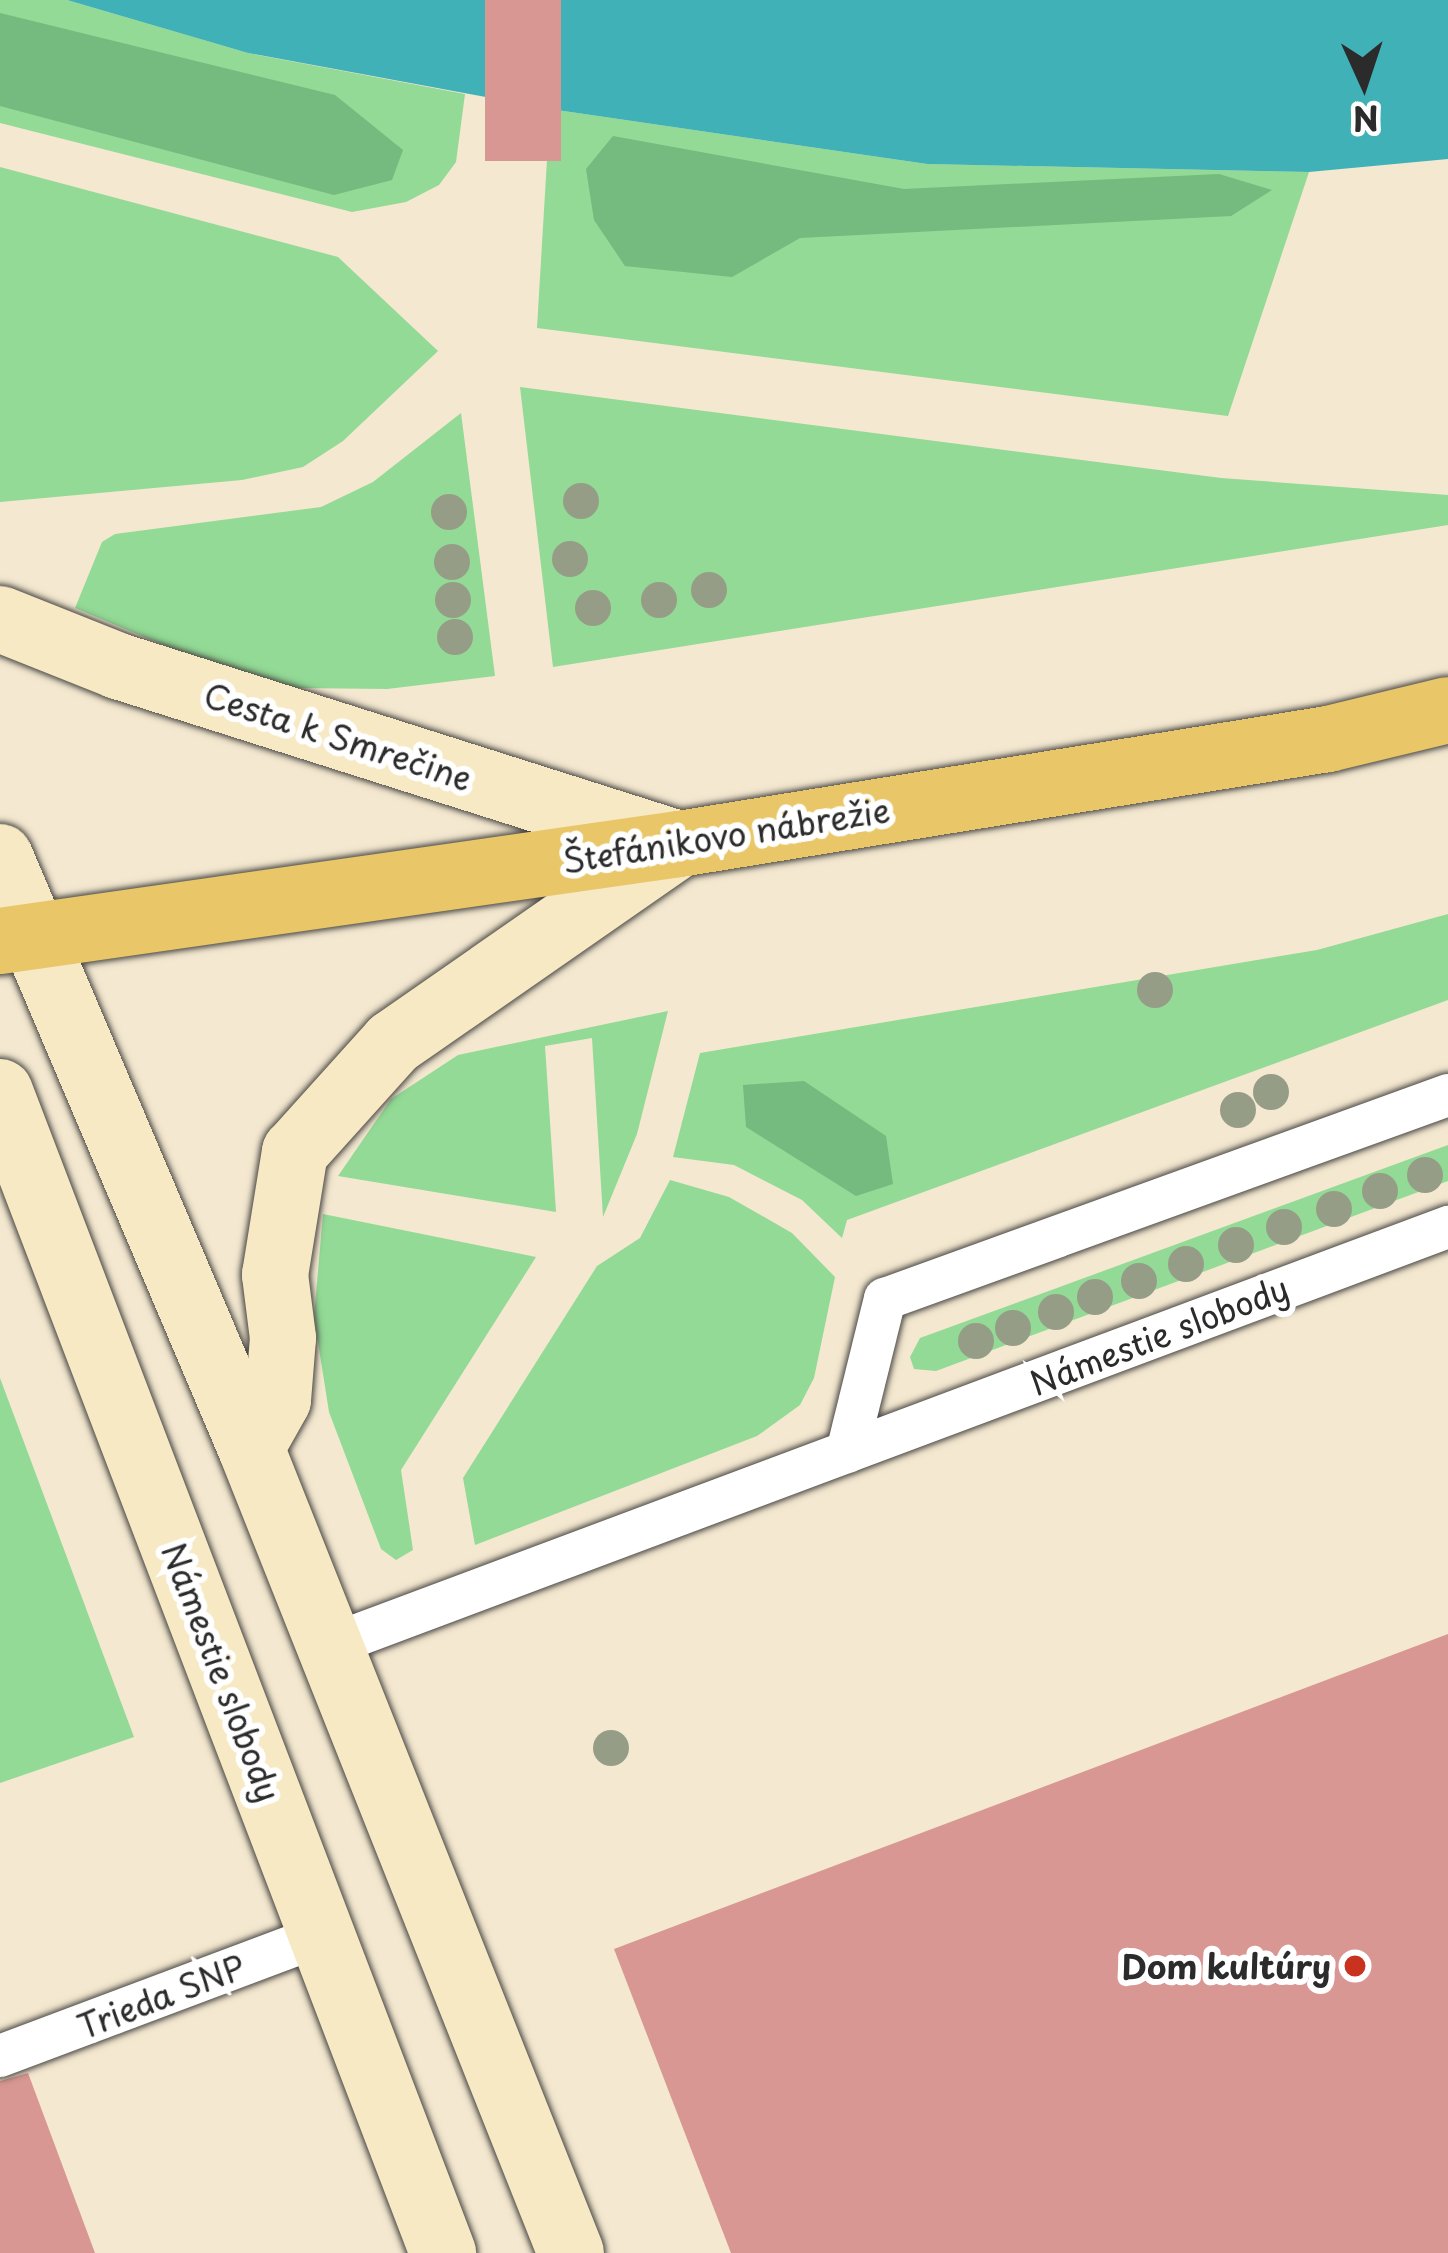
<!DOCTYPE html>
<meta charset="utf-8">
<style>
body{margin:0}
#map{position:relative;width:1448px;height:2253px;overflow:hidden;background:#f4e8d0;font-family:"Playpen Sans",sans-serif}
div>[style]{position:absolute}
.green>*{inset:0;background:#92da95}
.forest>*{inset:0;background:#75ba7e}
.water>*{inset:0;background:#40b1b7}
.building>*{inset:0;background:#d89792;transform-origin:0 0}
.roads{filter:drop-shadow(0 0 3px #494744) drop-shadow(0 0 3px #494744)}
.lane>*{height:42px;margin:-21px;padding:0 21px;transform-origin:21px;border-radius:21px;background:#fff}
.secondary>*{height:66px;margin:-33px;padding:0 33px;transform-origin:33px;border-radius:33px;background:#f6e9c3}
.primary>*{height:66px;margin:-33px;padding:0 33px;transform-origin:33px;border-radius:33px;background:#e9c769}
.trees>*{width:36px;height:36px;margin:-18px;border-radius:50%;background:#969d87}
.dots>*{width:33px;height:33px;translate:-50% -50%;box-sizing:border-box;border:6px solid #fff;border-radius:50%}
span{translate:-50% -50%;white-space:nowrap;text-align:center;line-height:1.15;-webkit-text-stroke:12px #fff;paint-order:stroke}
.street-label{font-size:33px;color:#2b2b2b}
.poi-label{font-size:33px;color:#2b2b2b;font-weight:700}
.right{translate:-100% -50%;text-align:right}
.north{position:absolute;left:1304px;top:24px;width:120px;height:120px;-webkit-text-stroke:9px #fff;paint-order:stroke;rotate:177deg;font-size:33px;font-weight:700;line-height:48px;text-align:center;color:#2b2b2b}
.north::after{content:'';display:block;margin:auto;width:42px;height:54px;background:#2b2b2b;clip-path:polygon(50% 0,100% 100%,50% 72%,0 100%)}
</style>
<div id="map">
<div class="green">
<i style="clip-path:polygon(0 0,67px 0,248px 53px,465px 94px,456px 162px,439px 185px,406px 202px,352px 212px,0 123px)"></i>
<i style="clip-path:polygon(550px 109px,927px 164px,1309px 172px,1228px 416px,537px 328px)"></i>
<i style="clip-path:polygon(0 167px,338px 257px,438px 351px,343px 441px,303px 467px,242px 480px,0 502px)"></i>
<i style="clip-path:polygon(520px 387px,1221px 478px,1448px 495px,1448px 525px,553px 667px)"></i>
<i style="clip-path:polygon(461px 413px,495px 676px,387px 689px,297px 688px,223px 670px,75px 608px,102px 542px,115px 534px,321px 507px,373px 482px)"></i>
<i style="clip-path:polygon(1448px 914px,1448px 1000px,847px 1220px,842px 1238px,802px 1200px,734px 1165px,673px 1157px,700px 1053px,1317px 950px)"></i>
<i style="clip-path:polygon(668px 1011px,637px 1134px,603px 1217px,592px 1038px,545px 1046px,556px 1212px,338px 1176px,391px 1099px,458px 1055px)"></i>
<i style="clip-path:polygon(1448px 1145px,1448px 1181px,936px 1371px,914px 1369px,910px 1357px,920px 1338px)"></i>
<i style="clip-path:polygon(670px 1180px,729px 1197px,792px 1233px,835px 1277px,814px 1378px,800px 1405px,757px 1436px,475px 1545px,463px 1478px,597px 1266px,640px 1238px)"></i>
<i style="clip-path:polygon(323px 1214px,536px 1257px,401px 1470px,413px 1550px,396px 1560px,381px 1549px,329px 1412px,314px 1317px)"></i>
<i style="clip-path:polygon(0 1378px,134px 1737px,0 1783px)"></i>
</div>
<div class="forest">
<i style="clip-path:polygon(0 13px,335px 95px,403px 150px,392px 180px,334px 195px,0 106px)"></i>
<i style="clip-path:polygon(613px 136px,904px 189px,1219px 174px,1272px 190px,1231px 216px,800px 238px,732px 277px,625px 266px,594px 220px,586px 169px)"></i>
<i style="clip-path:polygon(804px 1081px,886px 1136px,893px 1184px,856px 1196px,746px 1127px,743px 1085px)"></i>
</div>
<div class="water">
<i style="clip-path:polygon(67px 0,1448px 0,1448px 159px,1309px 172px,927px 164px,550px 109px,248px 53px)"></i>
</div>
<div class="building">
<i style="left:485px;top:0;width:76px;height:161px"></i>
<i style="clip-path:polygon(1448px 1634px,1448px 2253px,731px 2253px,614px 1949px)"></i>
<i style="clip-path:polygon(28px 2073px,95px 2253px,0 2253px,0 2081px)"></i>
</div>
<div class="roads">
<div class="lane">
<i style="left:847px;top:1452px;width:158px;rotate:-76.1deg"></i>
<i style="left:885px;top:1299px;width:599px;rotate:-19.92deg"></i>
<i style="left:331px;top:1645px;width:1193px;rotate:-20.52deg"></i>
<i style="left:0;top:2056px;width:344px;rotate:-20.6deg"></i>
</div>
<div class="secondary">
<i style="left:0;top:619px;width:127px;rotate:21.7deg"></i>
<i style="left:118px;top:666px;width:589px;rotate:17.6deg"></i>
<i style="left:0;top:857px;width:642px;rotate:66.99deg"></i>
<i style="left:251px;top:1448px;width:866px;rotate:68.32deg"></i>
<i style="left:0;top:1092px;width:1243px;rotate:69.11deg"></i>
<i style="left:251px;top:1448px;width:55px;rotate:-60.6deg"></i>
<i style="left:278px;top:1400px;width:62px;rotate:-85.4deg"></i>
<i style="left:283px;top:1338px;width:64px;rotate:-97.2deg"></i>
<i style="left:275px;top:1275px;width:125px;rotate:-80.8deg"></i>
<i style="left:295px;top:1152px;width:147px;rotate:-48deg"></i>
<i style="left:393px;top:1043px;width:348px;rotate:-34.8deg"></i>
</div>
<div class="primary">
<i style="left:0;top:941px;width:686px;rotate:-8.13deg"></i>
<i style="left:679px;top:844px;width:657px;rotate:-9.19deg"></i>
<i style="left:1328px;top:739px;width:123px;rotate:-13.6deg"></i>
</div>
</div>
<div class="trees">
<i style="left:581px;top:501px"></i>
<i style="left:449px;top:512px"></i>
<i style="left:570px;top:559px"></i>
<i style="left:452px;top:562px"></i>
<i style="left:709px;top:590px"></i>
<i style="left:453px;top:600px"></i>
<i style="left:659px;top:600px"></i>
<i style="left:593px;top:608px"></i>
<i style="left:455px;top:637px"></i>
<i style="left:1155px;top:990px"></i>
<i style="left:1271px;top:1092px"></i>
<i style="left:1238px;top:1110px"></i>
<i style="left:1425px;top:1175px"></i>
<i style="left:1380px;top:1191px"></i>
<i style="left:1334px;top:1209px"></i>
<i style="left:1284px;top:1227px"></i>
<i style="left:1236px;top:1245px"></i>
<i style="left:1186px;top:1264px"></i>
<i style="left:1139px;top:1281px"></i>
<i style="left:1095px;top:1297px"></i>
<i style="left:1056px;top:1312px"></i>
<i style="left:1013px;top:1328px"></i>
<i style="left:976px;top:1341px"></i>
<i style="left:611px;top:1748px"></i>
</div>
<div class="dots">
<i style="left:1355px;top:1966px;background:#c8321e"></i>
</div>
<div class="street-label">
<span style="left:338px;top:736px;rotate:18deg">Cesta k Smrečine</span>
<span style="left:726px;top:835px;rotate:-9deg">Štefánikovo nábrežie</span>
<span style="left:1159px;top:1335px;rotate:-21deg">Námestie slobody</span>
<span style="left:222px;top:1672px;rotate:69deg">Námestie slobody</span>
<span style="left:161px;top:1996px;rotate:-21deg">Trieda SNP</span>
</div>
<div class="poi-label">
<span class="right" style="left:1331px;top:1966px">Dom kultúry</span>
</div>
<div class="north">N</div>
</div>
